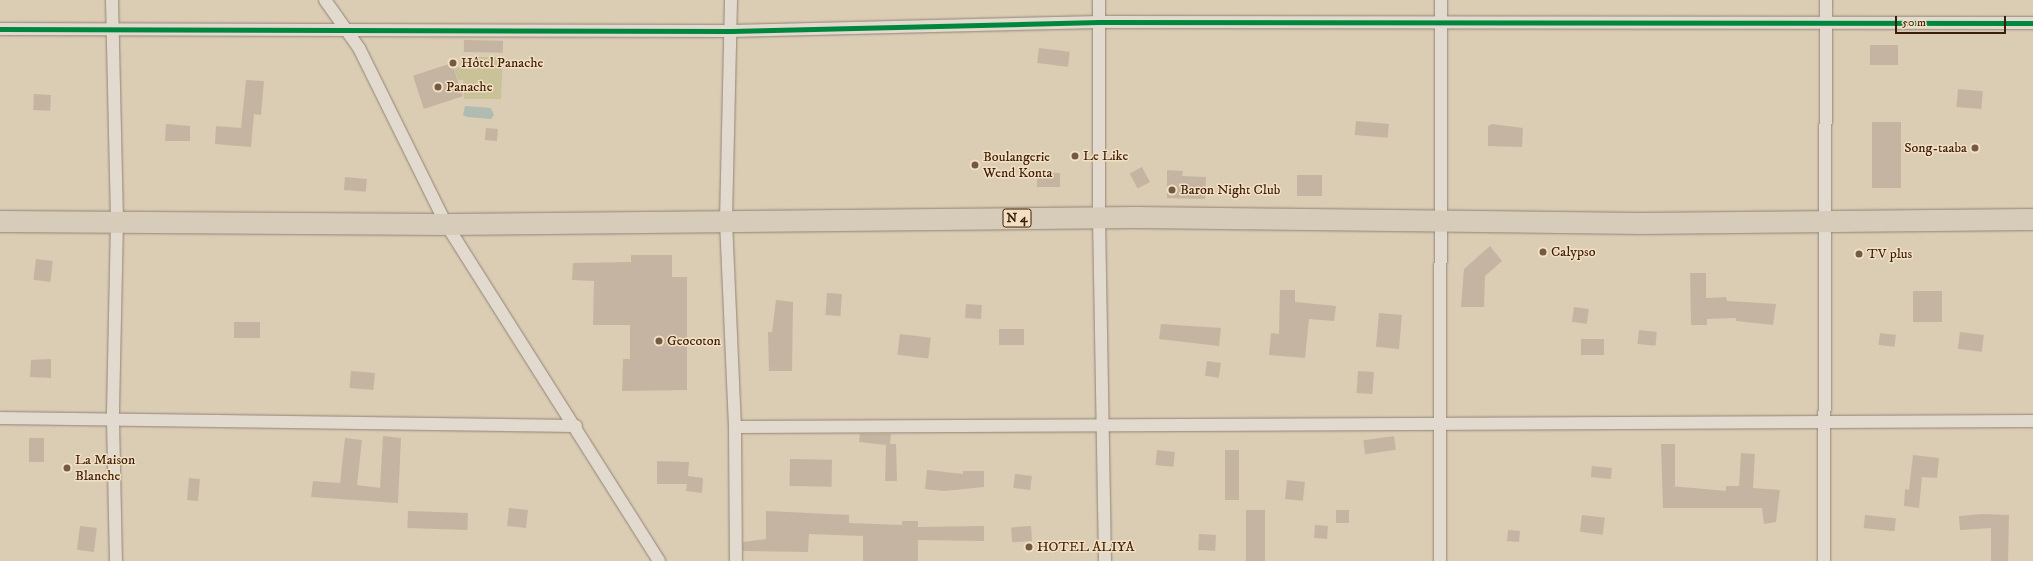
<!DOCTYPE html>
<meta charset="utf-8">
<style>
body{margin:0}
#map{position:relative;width:2033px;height:561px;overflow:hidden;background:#dbccb4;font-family:"IM FELL DW Pica",serif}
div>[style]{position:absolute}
.green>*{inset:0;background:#c9c299}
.water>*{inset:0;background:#b0bbb2}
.building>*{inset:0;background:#c5b4a2;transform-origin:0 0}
.roads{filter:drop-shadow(0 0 1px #918575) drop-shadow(0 0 1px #918575)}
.minor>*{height:12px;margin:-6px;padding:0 6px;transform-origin:6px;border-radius:6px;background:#e2dace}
.trunk>*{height:21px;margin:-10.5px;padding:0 10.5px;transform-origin:10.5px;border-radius:10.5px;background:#d7cbba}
.cycleway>*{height:5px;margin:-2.5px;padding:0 2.5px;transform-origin:2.5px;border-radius:2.5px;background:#00873e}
.dots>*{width:11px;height:11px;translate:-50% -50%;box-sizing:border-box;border:2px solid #f3e0c3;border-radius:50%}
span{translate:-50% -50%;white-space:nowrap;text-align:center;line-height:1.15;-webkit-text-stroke:3px #f3e0c3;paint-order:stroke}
.shield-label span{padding:1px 3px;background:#f3e0c3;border:1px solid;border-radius:3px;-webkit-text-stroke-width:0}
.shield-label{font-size:13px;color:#3c1d08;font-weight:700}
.poi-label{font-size:14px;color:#3c1d08}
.left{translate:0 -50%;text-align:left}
.right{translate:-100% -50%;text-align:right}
.scale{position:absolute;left:1895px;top:16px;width:111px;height:18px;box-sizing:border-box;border:2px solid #3c1d08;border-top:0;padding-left:5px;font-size:12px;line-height:14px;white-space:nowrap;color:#3c1d08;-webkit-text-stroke:3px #f3e0c3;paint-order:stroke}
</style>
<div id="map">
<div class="green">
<i style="clip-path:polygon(461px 57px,503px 57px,501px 99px,464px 99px,463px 80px,458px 80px,454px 68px,461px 67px)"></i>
</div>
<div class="water">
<i style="clip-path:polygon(465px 106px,491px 108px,494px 115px,491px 119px,467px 117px,463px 115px)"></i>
</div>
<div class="building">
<i style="left:464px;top:40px;width:39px;height:12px;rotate:1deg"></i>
<i style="left:1870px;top:45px;width:28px;height:20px"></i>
<i style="left:1039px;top:48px;width:31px;height:15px;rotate:7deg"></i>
<i style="left:452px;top:63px;width:35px;height:41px;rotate:72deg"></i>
<i style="clip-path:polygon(246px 80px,264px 81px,261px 115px,254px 114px,251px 147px,215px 144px,216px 126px,241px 128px)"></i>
<i style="left:1958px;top:89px;width:25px;height:18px;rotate:5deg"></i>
<i style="left:34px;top:94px;width:17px;height:16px;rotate:3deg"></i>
<i style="left:1356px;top:121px;width:33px;height:14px;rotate:5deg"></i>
<i style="left:1872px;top:122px;width:29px;height:66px"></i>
<i style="clip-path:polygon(166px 124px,190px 126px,190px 141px,165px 141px)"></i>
<i style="clip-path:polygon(1492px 124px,1523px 128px,1522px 147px,1488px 146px,1488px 126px)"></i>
<i style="left:486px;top:128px;width:12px;height:12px;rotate:5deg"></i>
<i style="left:1142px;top:167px;width:17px;height:14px;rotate:62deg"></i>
<i style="clip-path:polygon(1167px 170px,1183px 171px,1182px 176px,1206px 177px,1205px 199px,1167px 198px)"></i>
<i style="left:1037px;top:173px;width:23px;height:14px"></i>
<i style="left:1297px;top:175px;width:25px;height:21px"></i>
<i style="left:345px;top:177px;width:22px;height:13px;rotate:5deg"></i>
<i style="clip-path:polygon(1490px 246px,1502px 261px,1485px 276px,1484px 307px,1461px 307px,1464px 269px)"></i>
<i style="clip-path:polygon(631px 255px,672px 255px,672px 277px,687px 277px,687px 390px,622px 391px,623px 359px,630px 359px,630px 325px,593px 325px,594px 281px,572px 280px,573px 263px,631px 262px)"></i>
<i style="left:36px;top:259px;width:17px;height:21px;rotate:7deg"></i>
<i style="clip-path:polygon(1690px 273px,1706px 273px,1706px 298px,1726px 297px,1727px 301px,1776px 304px,1773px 325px,1736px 321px,1736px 318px,1707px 319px,1707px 325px,1691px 325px)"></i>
<i style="clip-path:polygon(1280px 290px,1295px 290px,1295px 302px,1336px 306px,1334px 321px,1309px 319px,1305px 358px,1269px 355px,1271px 333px,1279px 334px)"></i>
<i style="left:1913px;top:291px;width:29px;height:31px"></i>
<i style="left:827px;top:293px;width:15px;height:22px;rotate:4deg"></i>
<i style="clip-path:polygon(776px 300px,793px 302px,792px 371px,769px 371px,768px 332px,772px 332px)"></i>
<i style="left:966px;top:304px;width:16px;height:14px;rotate:4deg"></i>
<i style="left:1574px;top:307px;width:15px;height:15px;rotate:8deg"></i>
<i style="left:1379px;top:313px;width:23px;height:34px;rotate:5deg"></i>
<i style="left:234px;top:322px;width:26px;height:16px"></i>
<i style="clip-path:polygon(1161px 324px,1221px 328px,1219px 346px,1159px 339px)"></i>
<i style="left:999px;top:329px;width:25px;height:16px"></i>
<i style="left:1639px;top:330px;width:18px;height:14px;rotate:6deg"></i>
<i style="left:1960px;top:332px;width:24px;height:17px;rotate:7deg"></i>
<i style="left:1880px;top:333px;width:16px;height:12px;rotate:7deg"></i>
<i style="left:900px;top:334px;width:31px;height:21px;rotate:7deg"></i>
<i style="left:1581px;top:339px;width:23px;height:16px"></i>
<i style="clip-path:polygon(51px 359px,51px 378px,30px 377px,31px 360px)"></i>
<i style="left:1207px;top:361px;width:14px;height:15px;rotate:8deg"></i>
<i style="left:351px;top:371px;width:24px;height:17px;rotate:5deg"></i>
<i style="left:1358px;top:371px;width:16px;height:22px;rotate:4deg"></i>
<i style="clip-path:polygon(860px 434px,891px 434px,890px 444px,896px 444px,897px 481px,885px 481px,886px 445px,859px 442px)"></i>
<i style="clip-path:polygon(383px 436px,401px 438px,398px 503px,311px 497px,313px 481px,340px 483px,345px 438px,362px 440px,357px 485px,380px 488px)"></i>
<i style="left:1394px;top:436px;width:14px;height:31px;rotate:82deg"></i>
<i style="left:29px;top:438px;width:15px;height:24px"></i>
<i style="clip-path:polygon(1661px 444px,1675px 444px,1675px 486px,1670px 486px,1726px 491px,1726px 486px,1739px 486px,1741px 453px,1755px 454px,1753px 488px,1780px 490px,1776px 522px,1764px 524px,1762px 508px,1663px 508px)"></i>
<i style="left:1157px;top:450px;width:18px;height:15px;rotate:6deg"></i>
<i style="left:1225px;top:450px;width:14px;height:50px"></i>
<i style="clip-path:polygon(1913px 455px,1939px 458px,1937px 478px,1922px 477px,1919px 508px,1904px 506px,1905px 489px,1909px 490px)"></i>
<i style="left:790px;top:459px;width:42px;height:27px;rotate:1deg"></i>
<i style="clip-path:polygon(657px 461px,689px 462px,688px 476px,703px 478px,702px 493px,686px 491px,687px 484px,657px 484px)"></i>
<i style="left:1592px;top:466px;width:20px;height:11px;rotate:6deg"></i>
<i style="clip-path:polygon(927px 470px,963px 474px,963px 471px,984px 471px,984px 487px,944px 491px,925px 489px)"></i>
<i style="left:1015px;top:474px;width:17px;height:14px;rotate:7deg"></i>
<i style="left:189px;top:478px;width:11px;height:22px;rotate:5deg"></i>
<i style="left:1287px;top:480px;width:18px;height:19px;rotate:6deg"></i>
<i style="left:509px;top:508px;width:19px;height:18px;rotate:6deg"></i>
<i style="left:1246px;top:510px;width:19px;height:51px"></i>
<i style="left:1336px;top:510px;width:13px;height:13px"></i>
<i style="left:408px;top:511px;width:60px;height:17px;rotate:2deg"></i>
<i style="clip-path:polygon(766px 511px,849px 515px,849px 523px,902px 525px,902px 521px,918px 521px,918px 527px,984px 526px,984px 541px,918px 540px,918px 561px,863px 561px,863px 536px,809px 534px,808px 552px,743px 551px,743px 542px,766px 539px)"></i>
<i style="clip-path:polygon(1983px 514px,2009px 515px,2008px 561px,1991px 561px,1991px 528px,1960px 530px,1959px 516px)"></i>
<i style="left:1582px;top:515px;width:23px;height:17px;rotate:7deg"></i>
<i style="left:1865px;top:515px;width:31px;height:13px;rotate:6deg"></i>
<i style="left:1315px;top:525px;width:13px;height:13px;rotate:4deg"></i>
<i style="left:80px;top:526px;width:17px;height:24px;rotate:7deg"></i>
<i style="left:1031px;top:526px;width:15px;height:20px;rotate:86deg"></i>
<i style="left:1508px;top:530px;width:12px;height:11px;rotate:5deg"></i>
<i style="left:1199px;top:534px;width:17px;height:16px;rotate:3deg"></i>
</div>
<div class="roads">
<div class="minor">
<i style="left:112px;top:0;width:221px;rotate:88.7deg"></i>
<i style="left:117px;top:221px;width:199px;rotate:91.2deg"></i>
<i style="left:113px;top:420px;width:141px;rotate:88.8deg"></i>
<i style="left:325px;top:0;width:59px;rotate:54.7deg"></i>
<i style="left:359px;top:48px;width:196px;rotate:63.7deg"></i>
<i style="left:446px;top:224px;width:399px;rotate:57.7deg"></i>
<i style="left:731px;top:0;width:221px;rotate:91.3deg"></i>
<i style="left:726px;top:221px;width:206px;rotate:87.5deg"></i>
<i style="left:735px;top:427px;width:134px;rotate:89.6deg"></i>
<i style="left:1099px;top:0;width:217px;rotate:90deg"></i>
<i style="left:1099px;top:217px;width:344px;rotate:89deg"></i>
<i style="left:0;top:29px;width:731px;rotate:0.16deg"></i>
<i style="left:731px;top:31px;width:368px;rotate:-1.4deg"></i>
<i style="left:1099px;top:22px;width:934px;rotate:0.06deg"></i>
<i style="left:0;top:418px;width:576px;rotate:0.8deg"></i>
<i style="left:735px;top:427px;width:1298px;rotate:-0.26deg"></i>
<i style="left:1440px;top:561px;width:561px;rotate:-89.9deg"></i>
<i style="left:1824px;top:561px;width:561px;rotate:-89.8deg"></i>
</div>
<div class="trunk">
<i style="left:0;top:221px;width:446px;rotate:0.4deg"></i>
<i style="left:446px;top:224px;width:689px;rotate:-0.58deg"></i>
<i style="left:1135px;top:217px;width:505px;rotate:0.68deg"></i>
<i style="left:1640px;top:223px;width:393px;rotate:-0.6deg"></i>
</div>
</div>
<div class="cycleway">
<i style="left:0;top:29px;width:731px;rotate:0.16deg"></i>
<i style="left:731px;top:31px;width:368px;rotate:-1.4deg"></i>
<i style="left:1099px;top:22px;width:934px;rotate:0.06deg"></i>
</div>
<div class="dots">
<i style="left:453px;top:63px;background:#745a44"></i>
<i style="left:438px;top:87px;background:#745a44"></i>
<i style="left:1975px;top:148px;background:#745a44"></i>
<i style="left:1075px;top:156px;background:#745a44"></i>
<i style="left:975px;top:165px;background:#745a44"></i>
<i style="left:1172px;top:190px;background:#745a44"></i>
<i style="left:1543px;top:252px;background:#745a44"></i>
<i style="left:1859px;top:254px;background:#745a44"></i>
<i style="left:659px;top:341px;background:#745a44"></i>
<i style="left:67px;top:468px;background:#745a44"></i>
<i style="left:1029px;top:547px;background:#745a44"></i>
</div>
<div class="shield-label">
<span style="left:1017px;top:218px">N 4</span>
</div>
<div class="poi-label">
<span class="left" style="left:461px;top:63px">Hôtel Panache</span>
<span class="left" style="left:446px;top:87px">Panache</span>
<span class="right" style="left:1967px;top:148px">Song-taaba</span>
<span class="left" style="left:1083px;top:156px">Le Like</span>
<span class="left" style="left:983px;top:165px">Boulangerie<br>Wend Konta</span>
<span class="left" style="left:1180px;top:190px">Baron Night Club</span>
<span class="left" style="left:1551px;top:252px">Calypso</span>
<span class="left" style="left:1867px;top:254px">TV plus</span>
<span class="left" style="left:667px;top:341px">Geocoton</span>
<span class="left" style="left:75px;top:468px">La Maison<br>Blanche</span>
<span class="left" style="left:1037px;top:547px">HOTEL ALIYA</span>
</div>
<div class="scale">50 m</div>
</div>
